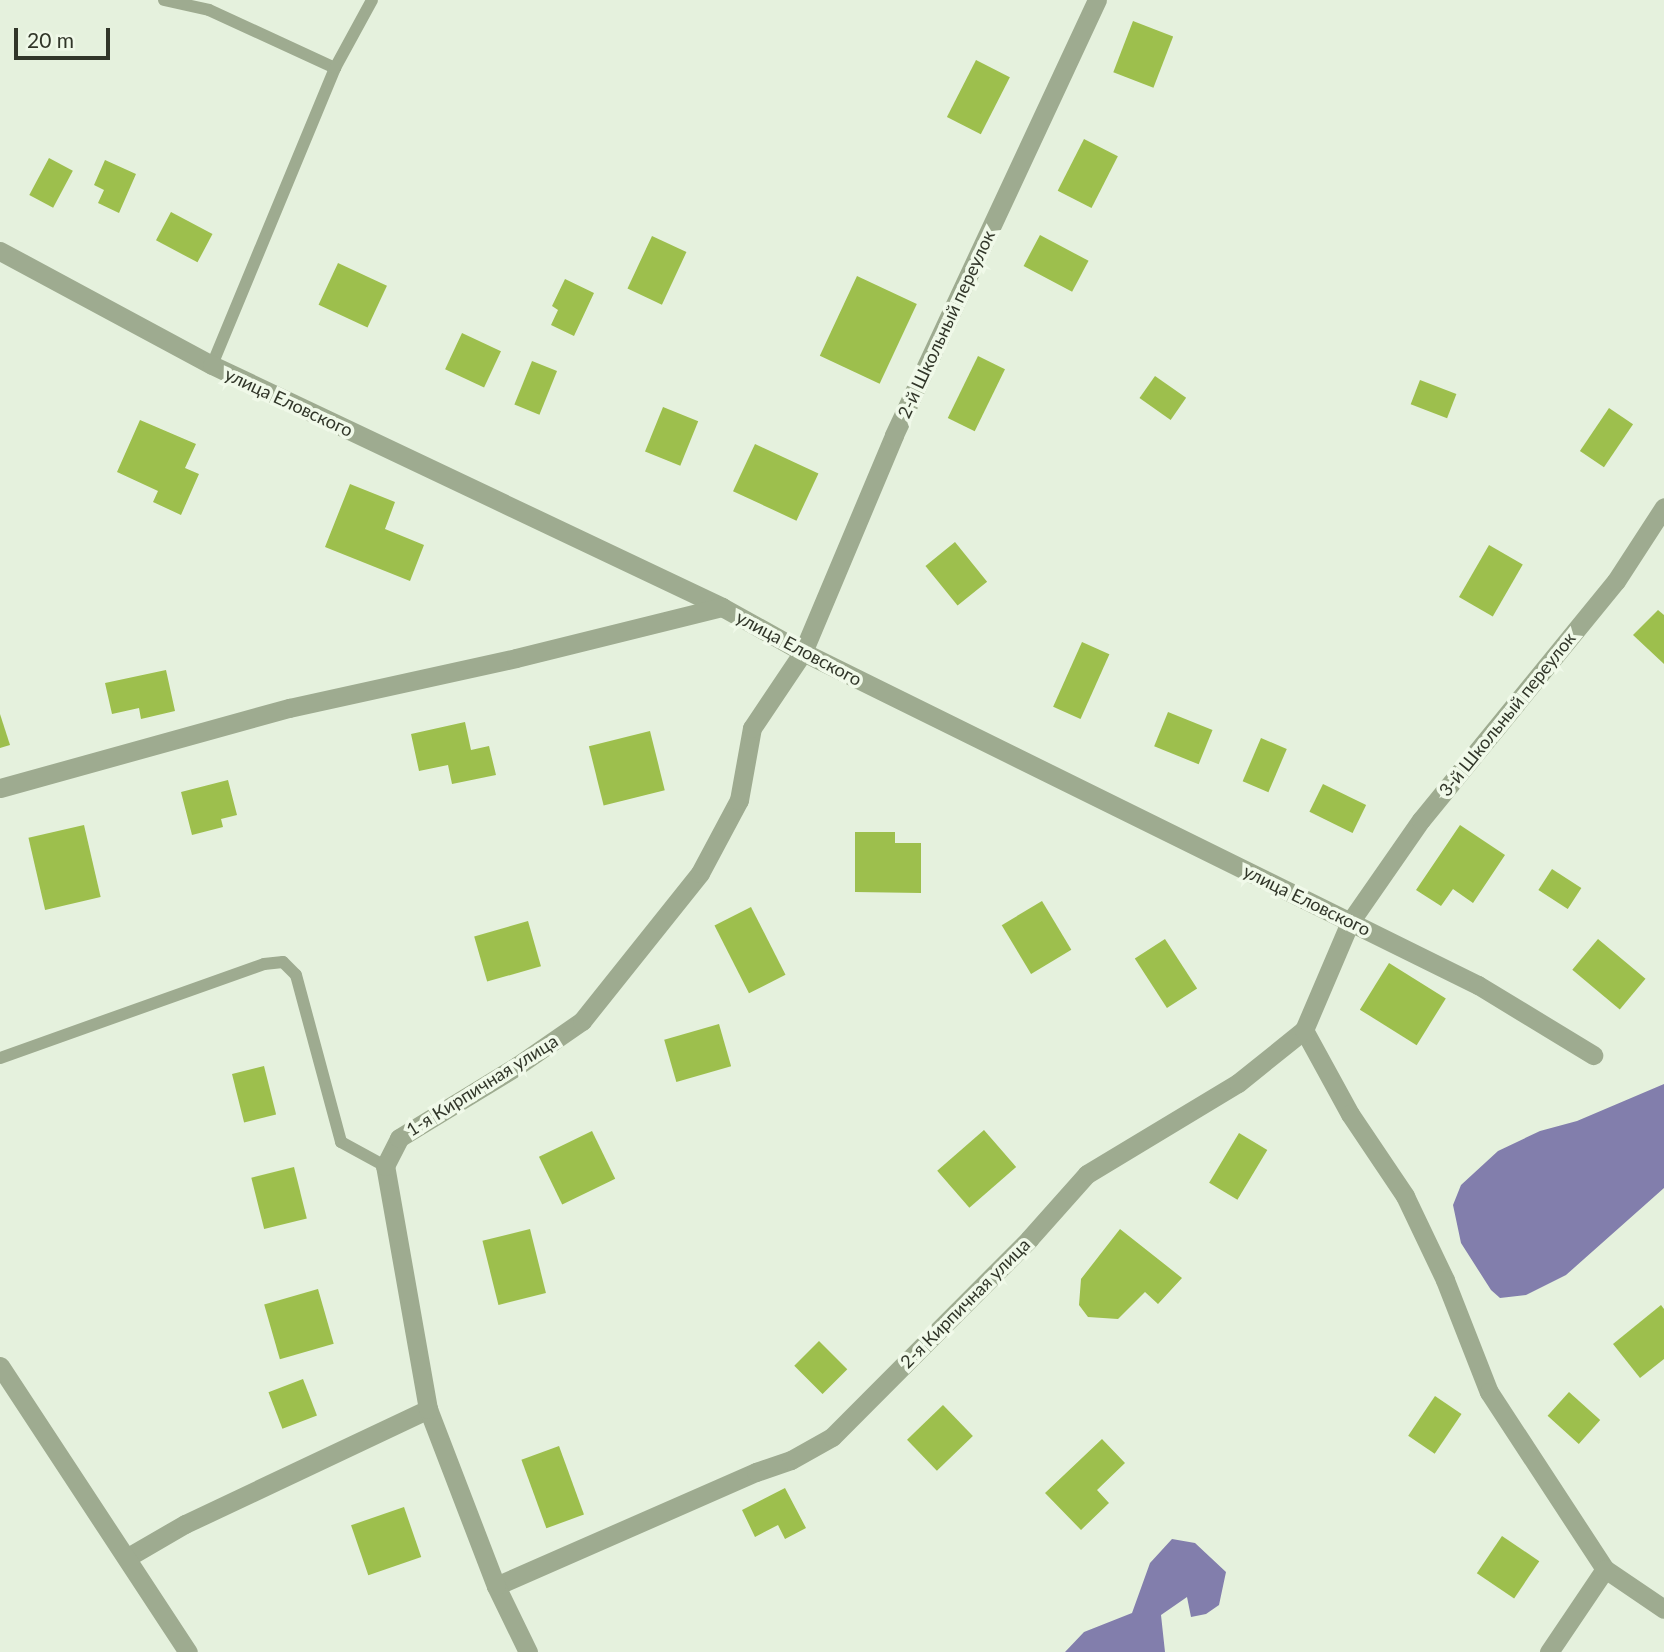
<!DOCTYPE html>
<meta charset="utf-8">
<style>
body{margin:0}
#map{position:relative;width:1664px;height:1652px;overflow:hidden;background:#e5f1dd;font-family:Lato,sans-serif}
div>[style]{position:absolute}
.water>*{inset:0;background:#827eac}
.building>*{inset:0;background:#9dbf4d;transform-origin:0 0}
.service>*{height:12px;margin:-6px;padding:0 6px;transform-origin:6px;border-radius:6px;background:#9eab90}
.minor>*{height:19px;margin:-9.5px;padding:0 9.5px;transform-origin:9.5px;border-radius:9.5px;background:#9eab90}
.tertiary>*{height:19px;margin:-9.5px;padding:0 9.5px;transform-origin:9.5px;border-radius:9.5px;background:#9eab90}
span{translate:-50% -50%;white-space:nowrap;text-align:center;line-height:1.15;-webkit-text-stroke:7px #f0f9e9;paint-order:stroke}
.street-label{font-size:18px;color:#313629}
.scale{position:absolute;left:14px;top:28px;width:96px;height:32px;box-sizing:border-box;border:4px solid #313629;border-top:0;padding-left:9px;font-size:21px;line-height:24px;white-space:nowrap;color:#313629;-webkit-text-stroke:5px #f0f9e9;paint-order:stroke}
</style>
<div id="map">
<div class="water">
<i style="clip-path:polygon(1664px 1084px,1664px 1188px,1566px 1275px,1526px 1295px,1500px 1298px,1491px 1290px,1461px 1243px,1453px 1205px,1461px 1185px,1498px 1151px,1540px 1131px,1577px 1121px)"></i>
<i style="clip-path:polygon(1172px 1539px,1195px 1543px,1226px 1572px,1219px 1605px,1206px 1614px,1191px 1617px,1187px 1597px,1161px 1615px,1165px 1652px,1065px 1652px,1084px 1632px,1132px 1613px,1150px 1563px)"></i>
</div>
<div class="building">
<i style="left:1133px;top:21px;width:43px;height:55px;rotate:21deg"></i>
<i style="left:976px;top:60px;width:38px;height:64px;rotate:27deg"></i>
<i style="left:1084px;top:139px;width:38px;height:58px;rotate:27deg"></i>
<i style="left:49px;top:158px;width:27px;height:42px;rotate:28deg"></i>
<i style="clip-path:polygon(105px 160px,136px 174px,119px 213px,98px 203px,104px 190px,94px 185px)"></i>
<i style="left:171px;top:212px;width:47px;height:32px;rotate:28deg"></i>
<i style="left:1040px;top:235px;width:55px;height:35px;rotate:28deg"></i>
<i style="left:652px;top:236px;width:38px;height:58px;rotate:25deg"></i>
<i style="left:338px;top:263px;width:54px;height:46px;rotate:25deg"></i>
<i style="left:857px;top:276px;width:66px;height:88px;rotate:25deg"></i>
<i style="clip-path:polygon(565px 279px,594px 293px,574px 336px,551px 325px,558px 310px,552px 306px)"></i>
<i style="left:462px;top:333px;width:43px;height:40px;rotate:25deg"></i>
<i style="left:978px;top:356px;width:30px;height:69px;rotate:26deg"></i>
<i style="left:532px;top:361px;width:27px;height:47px;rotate:22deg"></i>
<i style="left:1155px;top:376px;width:38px;height:27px;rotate:35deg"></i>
<i style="left:1420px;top:380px;width:39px;height:26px;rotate:21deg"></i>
<i style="left:663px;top:407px;width:38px;height:48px;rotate:22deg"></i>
<i style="left:1609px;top:408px;width:29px;height:52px;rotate:34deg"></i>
<i style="clip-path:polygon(140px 420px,196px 444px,185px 468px,199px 474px,181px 515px,153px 502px,158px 491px,117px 472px)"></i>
<i style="left:755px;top:444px;width:70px;height:52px;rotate:25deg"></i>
<i style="clip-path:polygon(350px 484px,395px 502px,385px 529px,424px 545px,410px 581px,325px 547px)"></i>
<i style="left:955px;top:542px;width:51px;height:38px;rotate:51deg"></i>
<i style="left:1489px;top:545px;width:39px;height:60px;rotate:30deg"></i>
<i style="clip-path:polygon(1658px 610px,1664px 615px,1664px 664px,1633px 635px)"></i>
<i style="left:1082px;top:642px;width:30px;height:71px;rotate:24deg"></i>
<i style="clip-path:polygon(166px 670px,175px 711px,141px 719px,139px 708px,112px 714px,105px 683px)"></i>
<i style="left:1168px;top:712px;width:48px;height:37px;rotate:22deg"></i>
<i style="clip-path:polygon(0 714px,10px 745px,0 748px)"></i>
<i style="clip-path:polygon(465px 722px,471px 750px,489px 746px,496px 775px,452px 784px,448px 765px,419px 771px,411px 734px)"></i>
<i style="left:650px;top:731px;width:61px;height:63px;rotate:76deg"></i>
<i style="left:1261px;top:738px;width:28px;height:47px;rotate:23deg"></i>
<i style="clip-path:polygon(228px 780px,237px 815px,221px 819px,223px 827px,192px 835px,181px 792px)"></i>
<i style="left:1323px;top:784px;width:48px;height:31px;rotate:26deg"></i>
<i style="left:84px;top:825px;width:74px;height:57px;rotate:77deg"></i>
<i style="clip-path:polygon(1460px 825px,1505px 855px,1473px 903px,1453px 889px,1441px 906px,1416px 890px)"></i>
<i style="clip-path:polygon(855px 832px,895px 832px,895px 843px,921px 843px,921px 893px,855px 892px)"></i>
<i style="left:1552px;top:869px;width:35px;height:25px;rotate:33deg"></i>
<i style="left:1042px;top:901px;width:57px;height:47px;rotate:59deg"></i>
<i style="left:751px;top:907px;width:76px;height:41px;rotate:63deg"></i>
<i style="left:528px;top:921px;width:47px;height:56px;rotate:74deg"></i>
<i style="left:1165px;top:939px;width:59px;height:36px;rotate:57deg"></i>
<i style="left:1598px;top:939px;width:62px;height:40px;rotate:40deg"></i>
<i style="left:1389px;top:963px;width:67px;height:55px;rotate:32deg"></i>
<i style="left:719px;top:1024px;width:44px;height:57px;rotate:74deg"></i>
<i style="left:264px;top:1066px;width:50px;height:33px;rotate:76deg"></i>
<i style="left:984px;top:1130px;width:49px;height:62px;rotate:49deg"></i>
<i style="left:592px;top:1131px;width:53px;height:59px;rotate:64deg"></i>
<i style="left:1239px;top:1133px;width:33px;height:58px;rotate:31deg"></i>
<i style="left:294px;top:1167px;width:53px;height:44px;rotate:76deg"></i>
<i style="left:530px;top:1229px;width:66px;height:49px;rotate:76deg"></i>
<i style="clip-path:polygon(1120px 1229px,1182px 1278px,1158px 1304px,1145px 1292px,1118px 1319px,1088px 1317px,1079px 1305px,1081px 1279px)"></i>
<i style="left:318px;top:1289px;width:57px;height:56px;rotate:74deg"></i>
<i style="clip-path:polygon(1661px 1305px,1664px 1309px,1664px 1359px,1640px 1378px,1613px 1344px)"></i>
<i style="left:819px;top:1341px;width:40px;height:35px;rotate:45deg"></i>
<i style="left:303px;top:1379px;width:39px;height:37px;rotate:69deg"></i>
<i style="left:1569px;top:1392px;width:42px;height:32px;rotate:42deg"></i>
<i style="left:1435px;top:1396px;width:32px;height:48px;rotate:34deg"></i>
<i style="left:943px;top:1405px;width:43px;height:50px;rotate:46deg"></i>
<i style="clip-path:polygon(1102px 1439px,1125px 1463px,1097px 1490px,1109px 1503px,1081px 1530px,1045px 1493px)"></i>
<i style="left:559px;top:1446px;width:73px;height:40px;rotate:70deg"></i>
<i style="clip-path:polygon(785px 1488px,806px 1528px,785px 1539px,778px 1525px,755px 1537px,742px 1510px)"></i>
<i style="left:404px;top:1507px;width:53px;height:56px;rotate:71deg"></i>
<i style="left:1502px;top:1536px;width:45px;height:45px;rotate:34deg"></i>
</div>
<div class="service">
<i style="left:164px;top:0;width:46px;rotate:12.5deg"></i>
<i style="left:209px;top:10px;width:139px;rotate:24.7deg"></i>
<i style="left:212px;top:365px;width:321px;rotate:-67.5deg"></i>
<i style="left:335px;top:68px;width:77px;rotate:-61.4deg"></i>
<i style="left:0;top:1058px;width:280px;rotate:-19.6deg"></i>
<i style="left:264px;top:964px;width:19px;rotate:-6deg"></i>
<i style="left:283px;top:962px;width:18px;rotate:45deg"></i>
<i style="left:296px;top:975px;width:173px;rotate:74.9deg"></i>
<i style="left:341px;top:1142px;width:50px;rotate:28.6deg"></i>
</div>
<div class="minor">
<i style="left:0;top:251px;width:241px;rotate:28.3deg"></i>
<i style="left:212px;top:365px;width:565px;rotate:25.38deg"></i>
<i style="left:722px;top:607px;width:93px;rotate:29.1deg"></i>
<i style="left:803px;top:652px;width:753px;rotate:26.26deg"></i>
<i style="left:1478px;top:985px;width:135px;rotate:31.3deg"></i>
<i style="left:0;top:788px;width:300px;rotate:-15.5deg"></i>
<i style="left:289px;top:708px;width:232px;rotate:-12.4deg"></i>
<i style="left:516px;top:658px;width:212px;rotate:-13.9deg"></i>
<i style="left:1304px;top:1030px;width:96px;rotate:61.3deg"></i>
<i style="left:1350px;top:1114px;width:99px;rotate:56.1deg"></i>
<i style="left:1405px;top:1196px;width:93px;rotate:64.5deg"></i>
<i style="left:1445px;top:1280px;width:120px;rotate:68.6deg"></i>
<i style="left:1489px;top:1392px;width:212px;rotate:56.8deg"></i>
<i style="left:128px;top:1557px;width:66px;rotate:-30.1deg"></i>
<i style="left:185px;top:1524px;width:269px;rotate:-25.3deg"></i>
<i style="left:496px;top:1586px;width:284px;rotate:-23.7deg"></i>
<i style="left:756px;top:1472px;width:37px;rotate:-19deg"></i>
<i style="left:791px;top:1460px;width:47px;rotate:-29.3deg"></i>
<i style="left:832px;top:1437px;width:279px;rotate:-45.1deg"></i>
<i style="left:1029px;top:1239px;width:87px;rotate:-48.3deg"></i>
<i style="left:1087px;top:1174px;width:176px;rotate:-31.1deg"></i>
<i style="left:1238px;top:1083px;width:85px;rotate:-38.8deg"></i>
<i style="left:1304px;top:1030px;width:117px;rotate:-66.9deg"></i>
<i style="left:1350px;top:922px;width:124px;rotate:-55.2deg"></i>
<i style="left:1421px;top:820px;width:308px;rotate:-50.8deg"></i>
<i style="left:1616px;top:581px;width:88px;rotate:-57deg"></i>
<i style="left:528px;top:1652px;width:73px;rotate:-115.9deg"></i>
<i style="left:496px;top:1586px;width:190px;rotate:-111deg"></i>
<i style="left:428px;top:1409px;width:247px;rotate:-100deg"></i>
<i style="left:385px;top:1166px;width:31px;rotate:-63deg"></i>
<i style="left:399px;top:1138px;width:138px;rotate:-31.4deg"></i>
<i style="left:517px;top:1066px;width:79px;rotate:-34.7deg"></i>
<i style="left:582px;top:1021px;width:189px;rotate:-51.4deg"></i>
<i style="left:700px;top:873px;width:83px;rotate:-61.9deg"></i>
<i style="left:739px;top:800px;width:73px;rotate:-79.8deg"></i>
<i style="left:752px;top:728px;width:92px;rotate:-56.1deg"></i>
<i style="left:803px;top:652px;width:235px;rotate:-67.2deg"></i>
<i style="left:894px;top:435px;width:480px;rotate:-65deg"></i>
<i style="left:1549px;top:1652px;width:100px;rotate:-56deg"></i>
<i style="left:1605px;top:1569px;width:71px;rotate:34.1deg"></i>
</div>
<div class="tertiary">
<i style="left:0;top:1366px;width:342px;rotate:56.7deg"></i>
</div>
<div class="street-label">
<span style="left:946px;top:324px;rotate:-65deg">2-й Школьный переулок</span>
<span style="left:289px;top:402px;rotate:25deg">улица Еловского</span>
<span style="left:799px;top:648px;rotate:28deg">улица Еловского</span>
<span style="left:1507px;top:714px;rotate:-51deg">3-й Школьный переулок</span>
<span style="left:1307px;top:900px;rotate:26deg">улица Еловского</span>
<span style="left:482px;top:1085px;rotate:-32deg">1-я Кирпичная улица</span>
<span style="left:965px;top:1303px;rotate:-45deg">2-я Кирпичная улица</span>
</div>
<div class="scale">20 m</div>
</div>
